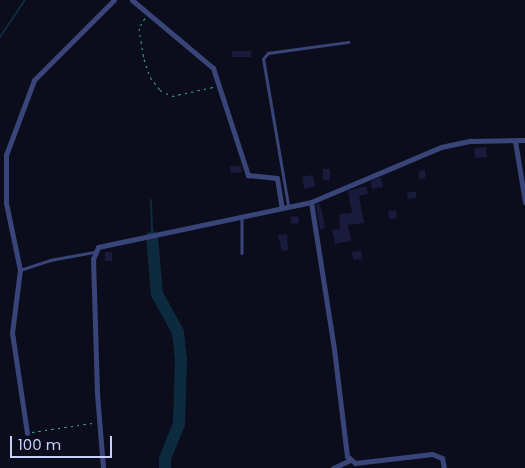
<!DOCTYPE html>
<style>
body{margin:0}
#map{position:relative;width:525px;height:468px;overflow:hidden;background:#0c0d1c;font-family:Poppins,sans-serif}
div>[style]{position:absolute}
.stream>*{height:2px;margin:-1px;padding:0 1px;transform-origin:1px;border-radius:1px;background:#0d2b3e}
.river>*{height:12px;margin:-6px;padding:0 6px;transform-origin:6px;border-radius:6px;background:#0d2b3e}
.building>*{inset:0;background:#191a3c;transform-origin:0 0}
.path>*{height:1px;margin-top:-0.5px;transform-origin:0;background:repeating-linear-gradient(90deg,#31a886 0 2.5px,transparent 0 6.5px)}
.service>*{height:2.5px;margin:-1.25px;padding:0 1.25px;transform-origin:1.25px;border-radius:1.25px;background:#394579}
.minor>*{height:5px;margin:-2.5px;padding:0 2.5px;transform-origin:2.5px;border-radius:2.5px;background:#394579}
span{translate:-50% -50%;white-space:nowrap;text-align:center;line-height:1.15;-webkit-text-stroke:4.5px #0c0d1c;paint-order:stroke}
.scale{position:absolute;left:10px;top:436px;width:102px;height:22px;box-sizing:border-box;border:2px solid #c9cffd;border-top:0;padding-left:6px;font-size:15px;line-height:18px;white-space:nowrap;color:#c9cffd;-webkit-text-stroke:4px #0c0d1c;paint-order:stroke}
</style>
<div id="map">
<div class="stream">
<i style="left:0;top:37px;width:45px;rotate:-56deg"></i>
<i style="left:151px;top:200px;width:33px;rotate:88deg"></i>
</div>
<div class="river">
<i style="left:152px;top:237px;width:57px;rotate:85deg"></i>
<i style="left:157px;top:294px;width:43px;rotate:61.1deg"></i>
<i style="left:178px;top:332px;width:27px;rotate:84deg"></i>
<i style="left:181px;top:359px;width:65px;rotate:91.8deg"></i>
<i style="left:179px;top:424px;width:37px;rotate:112deg"></i>
<i style="left:165px;top:458px;width:10px;rotate:90deg"></i>
</div>
<div class="building">
<i style="left:232px;top:51px;width:19px;height:6px"></i>
<i style="left:486px;top:147px;width:10px;height:12px;rotate:84deg"></i>
<i style="clip-path:polygon(230px 166px,241px 166px,242px 172px,231px 173px)"></i>
<i style="left:323px;top:169px;width:7px;height:11px"></i>
<i style="clip-path:polygon(425px 170px,425px 178px,419px 179px,419px 171px)"></i>
<i style="left:313px;top:175px;width:12px;height:11px;rotate:81deg"></i>
<i style="clip-path:polygon(381px 177px,383px 187px,372px 189px,371px 181px)"></i>
<i style="clip-path:polygon(366px 186px,368px 194px,359px 196px,364px 223px,348px 225px,351px 241px,335px 244px,332px 230px,340px 229px,339px 214px,352px 213px,348px 191px)"></i>
<i style="clip-path:polygon(407px 192px,416px 192px,416px 198px,408px 199px)"></i>
<i style="clip-path:polygon(319px 203px,322px 213px,325px 228px,320px 229px,316px 205px)"></i>
<i style="left:396px;top:210px;width:8px;height:8px;rotate:83deg"></i>
<i style="left:298px;top:216px;width:7px;height:8px;rotate:82deg"></i>
<i style="clip-path:polygon(287px 234px,288px 250px,282px 251px,278px 235px)"></i>
<i style="left:361px;top:251px;width:8px;height:9px;rotate:83deg"></i>
<i style="left:105px;top:252px;width:7px;height:9px"></i>
</div>
<div class="path">
<i style="left:145px;top:18px;width:12px;rotate:121deg"></i>
<i style="left:139px;top:28px;width:31px;rotate:81deg"></i>
<i style="left:144px;top:59px;width:19px;rotate:72deg"></i>
<i style="left:150px;top:77px;width:16px;rotate:52deg"></i>
<i style="left:160px;top:90px;width:13px;rotate:27deg"></i>
<i style="left:172px;top:96px;width:42px;rotate:-12.4deg"></i>
<i style="left:32px;top:432px;width:61px;rotate:-8.5deg"></i>
</div>
<div class="service">
<i style="left:288px;top:205px;width:148px;rotate:-99.7deg"></i>
<i style="left:263px;top:59px;width:8px;rotate:-50deg"></i>
<i style="left:268px;top:53px;width:7px;rotate:-8deg"></i>
<i style="left:275px;top:52px;width:74px;rotate:-7.8deg"></i>
<i style="left:242px;top:217px;width:36px;rotate:90deg"></i>
<i style="left:20px;top:270px;width:32px;rotate:-18deg"></i>
<i style="left:50px;top:260px;width:45px;rotate:-10.3deg"></i>
</div>
<div class="minor">
<i style="left:132px;top:0;width:106px;rotate:40deg"></i>
<i style="left:213px;top:68px;width:113px;rotate:71.9deg"></i>
<i style="left:248px;top:175px;width:29px;rotate:6deg"></i>
<i style="left:277px;top:178px;width:30px;rotate:81deg"></i>
<i style="left:515px;top:141px;width:62px;rotate:80.7deg"></i>
<i style="left:311px;top:202px;width:149px;rotate:81.1deg"></i>
<i style="left:334px;top:349px;width:108px;rotate:83.1deg"></i>
<i style="left:347px;top:456px;width:11px;rotate:41deg"></i>
<i style="left:355px;top:463px;width:78px;rotate:-6.7deg"></i>
<i style="left:432px;top:454px;width:11px;rotate:22deg"></i>
<i style="left:442px;top:458px;width:10px;rotate:79deg"></i>
<i style="left:27px;top:433px;width:101px;rotate:-98.5deg"></i>
<i style="left:12px;top:333px;width:64px;rotate:-82.8deg"></i>
<i style="left:20px;top:270px;width:68px;rotate:-101.8deg"></i>
<i style="left:6px;top:203px;width:48px;rotate:-90deg"></i>
<i style="left:6px;top:155px;width:80px;rotate:-69.5deg"></i>
<i style="left:34px;top:80px;width:113px;rotate:-45deg"></i>
<i style="left:103px;top:468px;width:75px;rotate:-94.6deg"></i>
<i style="left:97px;top:393px;width:134px;rotate:-91.7deg"></i>
<i style="left:93px;top:259px;width:13px;rotate:-67deg"></i>
<i style="left:98px;top:247px;width:218px;rotate:-11.9deg"></i>
<i style="left:311px;top:202px;width:141px;rotate:-22.9deg"></i>
<i style="left:441px;top:147px;width:30px;rotate:-12deg"></i>
<i style="left:470px;top:141px;width:55px;rotate:-1deg"></i>
<i style="left:333px;top:468px;width:19px;rotate:-25deg"></i>
</div>
<div class="scale">100 m</div>
</div>
